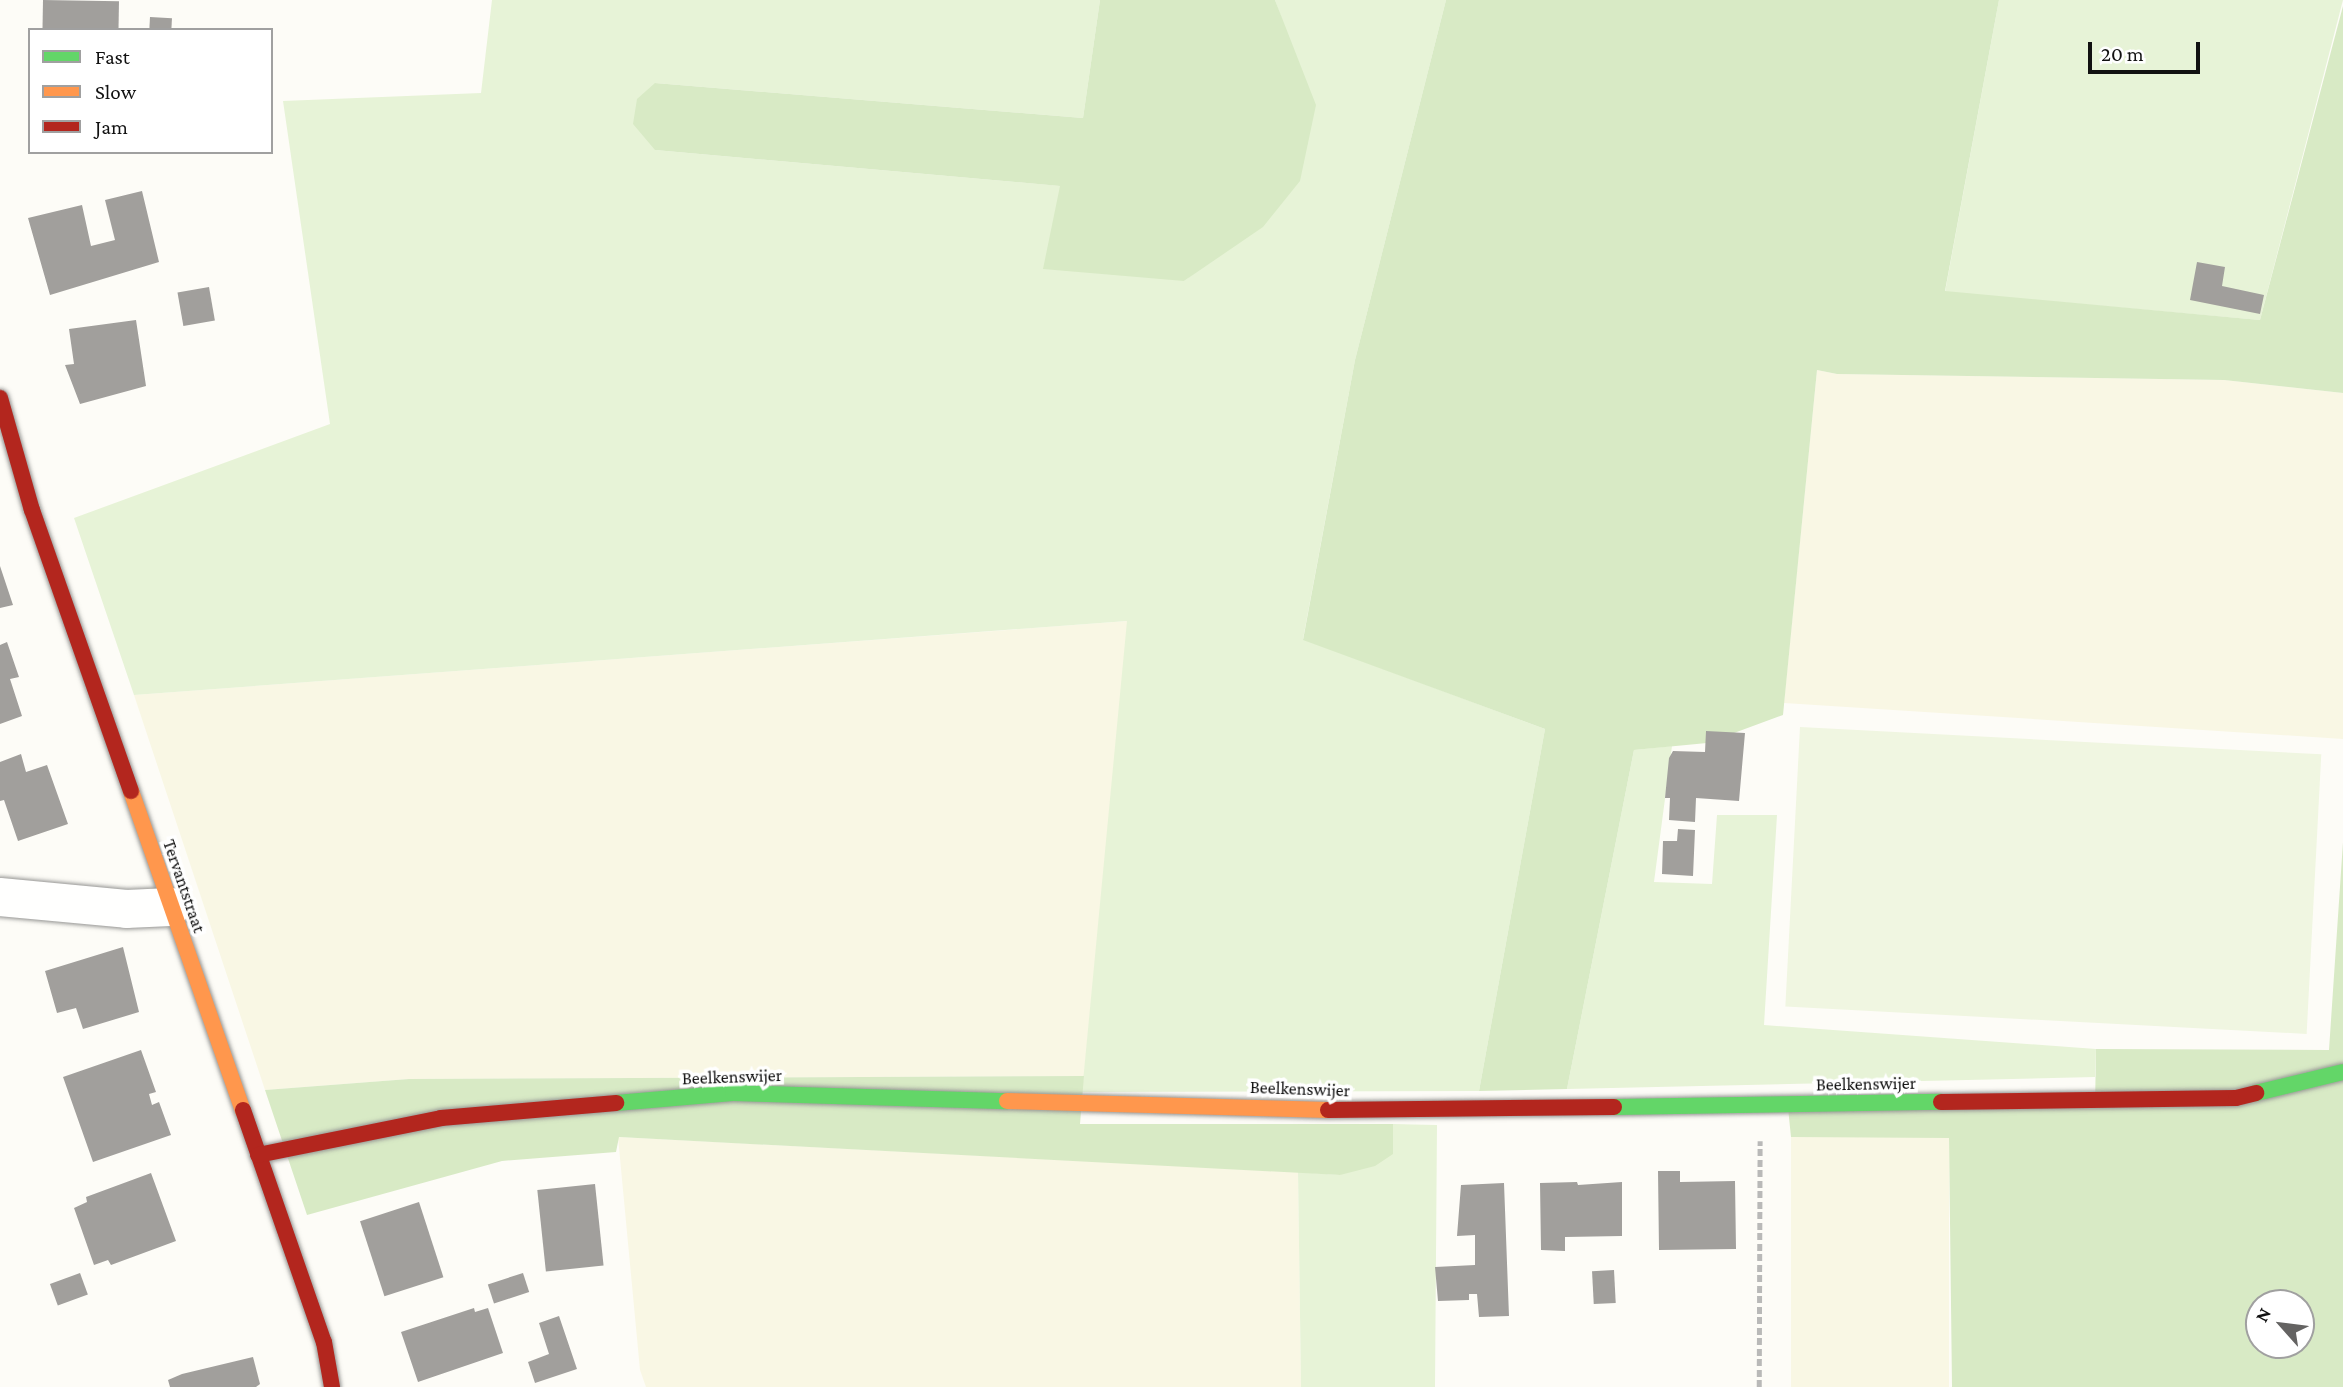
<!DOCTYPE html>
<style>
body{margin:0}
#map{position:relative;width:2343px;height:1387px;overflow:hidden;background:#fdfcf7;font-family:"Crimson Pro",serif}
div>[style]{position:absolute}
.farmland>*{inset:0;background:#f9f7e4;transform-origin:0 0}
.green>*{inset:0;background:#e7f3d7}
.forest>*{inset:0;background:#d8eac5}
.pitch>*{inset:0;background:#f0f6e1;transform-origin:0 0}
.building>*{inset:0;background:#a19f9c;transform-origin:0 0}
.path>*{height:4.5px;margin-top:-2.25px;transform-origin:0;background:repeating-linear-gradient(90deg,#b9b9b8 0 7px,transparent 0 10.5px)}
.roads{filter:drop-shadow(0 0 2px #979795) drop-shadow(0 0 2px #979795)}
.street>*{height:38px;margin:-19px;padding:0 19px;transform-origin:19px;border-radius:19px;background:#fffffe}
.fast>*{height:16px;margin:-8px;padding:0 8px;transform-origin:8px;border-radius:8px;background:#63d668}
.slow>*{height:16px;margin:-8px;padding:0 8px;transform-origin:8px;border-radius:8px;background:#ff974d}
.jam>*{height:16px;margin:-8px;padding:0 8px;transform-origin:8px;border-radius:8px;background:#b3261e}
span{translate:-50% -50%;white-space:nowrap;text-align:center;line-height:1.15;-webkit-text-stroke:7px #fff;paint-order:stroke}
.street-label{font-size:18px;color:#111}
.legend{position:absolute;left:28px;top:28px;width:245px;height:126px;box-sizing:border-box;background:#fff;border:2px solid #a0a0a0;margin:0;padding:9px 12px;list-style:none;font-size:21px;color:#111}
.legend li{display:flex;align-items:center;gap:14px;height:35px}
.legend b{width:35px;border:2px solid #a0a0a0}
.north{position:absolute;left:2245px;top:1289px;width:70px;height:70px;box-sizing:border-box;background:#fff;border:2px solid #a0a0a0;border-radius:50%;rotate:298deg;font-size:19px;font-weight:700;line-height:28px;text-align:center;color:#111}
.north::after{content:'';display:block;margin:auto;width:24px;height:32px;background:#646362;clip-path:polygon(50% 0,100% 100%,50% 72%,0 100%)}
.scale{position:absolute;left:2088px;top:42px;width:112px;height:32px;box-sizing:border-box;border:4px solid #111;border-top:0;padding-left:9px;font-size:21px;line-height:24px;white-space:nowrap;color:#111;-webkit-text-stroke:5px #fff;paint-order:stroke}
</style>
<div id="map">
<div class="farmland">
<i style="clip-path:polygon(1817px 370px,1837px 374px,2224px 380px,2343px 393px,2343px 739px,1784px 703px)"></i>
<i style="clip-path:polygon(1128px 621px,1084px 1076px,409px 1079px,265px 1090px,134px 695px)"></i>
<i style="clip-path:polygon(618px 1137px,1298px 1172px,1301px 1387px,646px 1387px,640px 1370px)"></i>
<i style="left:1791px;top:1137px;width:158px;height:250px"></i>
</div>
<div class="green">
<i style="clip-path:polygon(492px 0,1100px 0,1083px 118px,655px 83px,655px 150px,1061px 186px,1184px 281px,1217px 256px,1288px 36px,1275px 0,1446px 0,1355px 360px,1303px 639px,1545px 729px,1479px 1091px,1082px 1092px,1127px 621px,134px 695px,74px 518px,330px 424px,283px 101px,481px 93px)"></i>
<i style="clip-path:polygon(1999px 0,2343px 0,2260px 320px,1945px 292px)"></i>
<i style="clip-path:polygon(1672px 746px,1654px 882px,1712px 884px,1717px 815px,1777px 815px,1764px 1025px,2096px 1049px,2095px 1077px,1567px 1089px,1634px 750px)"></i>
<i style="clip-path:polygon(1393px 1124px,1437px 1125px,1435px 1387px,1301px 1387px,1298px 1172px,1340px 1175px)"></i>
</div>
<div class="forest">
<i style="clip-path:polygon(1100px 0,1275px 0,1316px 105px,1300px 181px,1263px 227px,1184px 281px,1043px 269px,1060px 186px,655px 150px,633px 124px,637px 99px,655px 83px,1083px 118px)"></i>
<i style="clip-path:polygon(1446px 0,1999px 0,1945px 291px,2260px 320px,2343px 6px,2343px 393px,2224px 380px,1837px 374px,1817px 370px,1783px 715px,1707px 743px,1634px 750px,1567px 1089px,1479px 1091px,1545px 729px,1303px 640px,1355px 360px)"></i>
<i style="clip-path:polygon(evenodd,2343px 842px,2343px 1387px,1952px 1387px,1949px 1138px,1791px 1137px,1788px 1108px,2095px 1108px,2096px 1049px,2329px 1050px,2343px 842px,2259px 1303px,2301px 1303px,2301px 1345px,2259px 1345px,2259px 1303px)"></i>
<i style="clip-path:polygon(1084px 1076px,1080px 1124px,1393px 1124px,1393px 1154px,1375px 1166px,1340px 1175px,619px 1137px,616px 1152px,502px 1161px,307px 1215px,265px 1090px,409px 1079px)"></i>
</div>
<div class="pitch">
<i style="left:1800px;top:727px;width:522px;height:280px;rotate:3deg"></i>
</div>
<div class="building">
<i style="left:43px;top:0;width:76px;height:30px;rotate:1deg"></i>
<i style="left:150px;top:17px;width:22px;height:13px;rotate:3deg"></i>
<i style="clip-path:polygon(142px 191px,159px 262px,50px 295px,28px 218px,82px 205px,91px 246px,115px 240px,105px 200px)"></i>
<i style="clip-path:polygon(2197px 262px,2225px 267px,2222px 286px,2264px 295px,2260px 314px,2190px 300px)"></i>
<i style="left:209px;top:287px;width:34px;height:32px;rotate:80deg"></i>
<i style="clip-path:polygon(136px 320px,146px 386px,80px 404px,65px 365px,74px 364px,69px 329px)"></i>
<i style="clip-path:polygon(0 566px,13px 605px,0 608px)"></i>
<i style="clip-path:polygon(7px 642px,19px 677px,10px 679px,22px 716px,0 724px,0 645px)"></i>
<i style="clip-path:polygon(1706px 731px,1745px 733px,1739px 801px,1696px 798px,1695px 822px,1669px 820px,1670px 798px,1665px 798px,1669px 758px,1673px 751px,1705px 752px)"></i>
<i style="clip-path:polygon(21px 754px,26px 772px,47px 765px,68px 824px,18px 841px,4px 800px,0 801px,0 762px)"></i>
<i style="clip-path:polygon(1678px 829px,1695px 830px,1693px 876px,1662px 874px,1663px 841px,1677px 841px)"></i>
<i style="clip-path:polygon(123px 947px,139px 1012px,83px 1029px,76px 1008px,57px 1013px,45px 971px)"></i>
<i style="clip-path:polygon(141px 1050px,156px 1092px,149px 1094px,152px 1105px,159px 1102px,171px 1135px,93px 1162px,63px 1077px)"></i>
<i style="clip-path:polygon(1658px 1171px,1680px 1171px,1680px 1182px,1735px 1181px,1736px 1249px,1659px 1250px)"></i>
<i style="clip-path:polygon(151px 1173px,176px 1241px,111px 1265px,108px 1260px,94px 1265px,74px 1208px,87px 1202px,86px 1197px)"></i>
<i style="clip-path:polygon(1577px 1182px,1578px 1185px,1622px 1182px,1622px 1236px,1565px 1237px,1565px 1251px,1541px 1250px,1540px 1183px)"></i>
<i style="clip-path:polygon(1504px 1183px,1509px 1316px,1479px 1317px,1477px 1294px,1469px 1294px,1469px 1300px,1438px 1301px,1435px 1267px,1475px 1265px,1475px 1235px,1457px 1236px,1461px 1185px)"></i>
<i style="left:595px;top:1184px;width:82px;height:58px;rotate:84deg"></i>
<i style="left:419px;top:1202px;width:79px;height:62px;rotate:72deg"></i>
<i style="left:1614px;top:1270px;width:33px;height:22px;rotate:87deg"></i>
<i style="left:80px;top:1273px;width:23px;height:32px;rotate:70deg"></i>
<i style="left:523px;top:1273px;width:20px;height:37px;rotate:72deg"></i>
<i style="clip-path:polygon(474px 1308px,475px 1312px,488px 1308px,503px 1353px,418px 1382px,401px 1332px)"></i>
<i style="clip-path:polygon(559px 1316px,577px 1369px,535px 1383px,528px 1362px,549px 1354px,539px 1323px)"></i>
<i style="clip-path:polygon(253px 1357px,260px 1384px,256px 1387px,170px 1387px,168px 1380px,182px 1374px)"></i>
</div>
<div class="path">
<i style="left:1759px;top:1387px;width:246px;rotate:-89.8deg"></i>
</div>
<div class="roads">
<div class="street">
<i style="left:0;top:897px;width:127px;rotate:5.4deg"></i>
<i style="left:126px;top:909px;width:45px;rotate:-2.5deg"></i>
</div>
<div class="fast">
<i style="left:2256px;top:1093px;width:89px;rotate:-13.6deg"></i>
<i style="left:616px;top:1103px;width:117px;rotate:-4.9deg"></i>
<i style="left:733px;top:1093px;width:274px;rotate:1.7deg"></i>
<i style="left:1614px;top:1107px;width:327px;rotate:-0.9deg"></i>
</div>
<div class="slow">
<i style="left:131px;top:791px;width:338px;rotate:70.7deg"></i>
<i style="left:1007px;top:1101px;width:321px;rotate:1.6deg"></i>
</div>
<div class="jam">
<i style="left:0;top:398px;width:116px;rotate:74.1deg"></i>
<i style="left:32px;top:510px;width:298px;rotate:70.6deg"></i>
<i style="left:1941px;top:1102px;width:295px;rotate:-0.8deg"></i>
<i style="left:2236px;top:1098px;width:21px;rotate:-14deg"></i>
<i style="left:243px;top:1110px;width:246px;rotate:70.8deg"></i>
<i style="left:324px;top:1342px;width:46px;rotate:79.9deg"></i>
<i style="left:1328px;top:1110px;width:286px;rotate:-0.6deg"></i>
<i style="left:258px;top:1155px;width:187px;rotate:-11.4deg"></i>
<i style="left:441px;top:1118px;width:176px;rotate:-4.9deg"></i>
</div>
</div>
<div class="street-label">
<span style="left:184px;top:886px;rotate:71deg">Tervantstraat</span>
<span style="left:732px;top:1077px;rotate:-2deg">Beelkenswijer</span>
<span style="left:1866px;top:1084px;rotate:-1deg">Beelkenswijer</span>
<span style="left:1300px;top:1089px;rotate:2deg">Beelkenswijer</span>
</div>
<ul class="legend">
<li><b style="height:9px;background:#63d668"></b>Fast</li>
<li><b style="height:9px;background:#ff974d"></b>Slow</li>
<li><b style="height:9px;background:#b3261e"></b>Jam</li>
</ul>
<div class="north">N</div>
<div class="scale">20 m</div>
</div>
